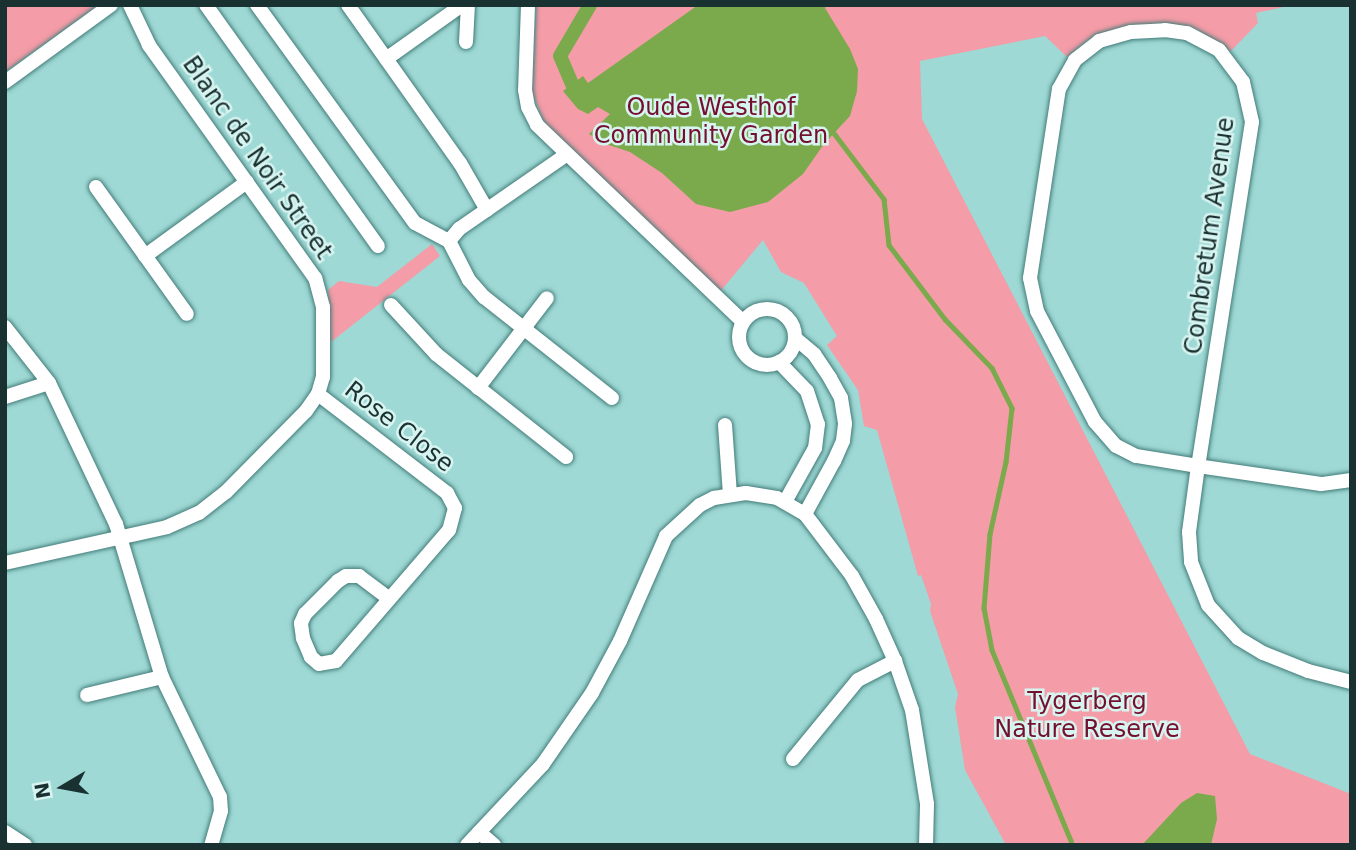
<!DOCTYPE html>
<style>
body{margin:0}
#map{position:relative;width:1356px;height:850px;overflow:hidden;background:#9ed9d5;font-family:"DejaVu Sans",sans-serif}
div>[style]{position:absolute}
.green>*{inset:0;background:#f49ca7}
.water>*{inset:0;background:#7aaa4b}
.stream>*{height:4.5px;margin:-2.25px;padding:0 2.25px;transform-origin:2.25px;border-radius:2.25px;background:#7aaa4b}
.canal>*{height:14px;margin:-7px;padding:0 7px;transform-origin:7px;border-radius:7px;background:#7aaa4b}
.roads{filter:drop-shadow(0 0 2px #437c79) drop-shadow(0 0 2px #437c79)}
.minor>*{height:14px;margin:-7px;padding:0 7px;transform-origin:7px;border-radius:7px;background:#fff}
.minor>.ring{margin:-7px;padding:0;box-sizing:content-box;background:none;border:14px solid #fff;border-radius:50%}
span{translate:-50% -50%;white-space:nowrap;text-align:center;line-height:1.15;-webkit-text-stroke:5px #d7f4f1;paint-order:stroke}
.park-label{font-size:24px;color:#74102d}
.street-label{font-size:24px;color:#193130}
.frame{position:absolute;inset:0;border:7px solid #193130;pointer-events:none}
.north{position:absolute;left:28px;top:752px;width:70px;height:70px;-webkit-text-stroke:5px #d7f4f1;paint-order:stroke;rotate:260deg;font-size:19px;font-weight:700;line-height:28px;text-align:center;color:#193130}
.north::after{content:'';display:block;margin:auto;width:24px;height:32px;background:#193130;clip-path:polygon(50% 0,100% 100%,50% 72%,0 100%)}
</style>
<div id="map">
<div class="green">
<i style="clip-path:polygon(5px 5px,98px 5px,5px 72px)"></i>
<i style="clip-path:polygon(536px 5px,1292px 5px,1256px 13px,1258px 23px,1231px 51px,1197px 30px,1160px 23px,1108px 31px,1088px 40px,1067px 57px,1045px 36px,920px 61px,922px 119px,1250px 754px,1351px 794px,1351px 845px,1006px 845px,965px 770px,955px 707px,958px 694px,930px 611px,931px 604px,921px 575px,918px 576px,877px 430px,864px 426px,858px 390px,827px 345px,837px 336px,804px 283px,781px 272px,763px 240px,719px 293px,544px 123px,532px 92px)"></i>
<i style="clip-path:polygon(432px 244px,440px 256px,331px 342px,328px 290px,339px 281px,377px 287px)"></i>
</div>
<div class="water">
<i style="clip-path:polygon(698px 5px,827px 5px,825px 8px,850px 49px,858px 69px,857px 91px,850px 116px,824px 144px,803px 174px,768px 202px,730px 212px,696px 204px,662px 173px,630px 152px,606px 144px,589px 134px,610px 114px,598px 107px,588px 114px,578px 109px,563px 91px,583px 76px,588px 83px)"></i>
<i style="clip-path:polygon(1197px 793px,1215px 796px,1217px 819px,1211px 845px,1142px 845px,1181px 803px)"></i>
</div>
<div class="stream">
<i style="left:834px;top:133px;width:83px;rotate:52.9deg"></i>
<i style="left:884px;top:199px;width:46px;rotate:83.8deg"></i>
<i style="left:889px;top:245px;width:93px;rotate:52.9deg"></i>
<i style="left:945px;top:319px;width:68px;rotate:46.2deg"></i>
<i style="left:992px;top:368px;width:45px;rotate:63.4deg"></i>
<i style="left:1012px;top:408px;width:54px;rotate:96.3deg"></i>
<i style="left:1006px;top:462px;width:74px;rotate:102.5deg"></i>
<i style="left:990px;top:534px;width:74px;rotate:94.6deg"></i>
<i style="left:984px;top:608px;width:43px;rotate:79.2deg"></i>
<i style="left:992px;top:650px;width:207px;rotate:67.5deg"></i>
</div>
<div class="canal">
<i style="left:572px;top:84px;width:30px;rotate:-113deg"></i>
<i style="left:560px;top:56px;width:59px;rotate:-59.5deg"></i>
</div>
<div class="roads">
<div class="minor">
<i style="left:206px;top:5px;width:296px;rotate:54.5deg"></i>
<i style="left:257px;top:5px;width:269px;rotate:54.1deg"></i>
<i style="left:415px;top:223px;width:38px;rotate:28deg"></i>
<i style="left:449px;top:241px;width:44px;rotate:62.9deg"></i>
<i style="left:469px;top:280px;width:23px;rotate:49deg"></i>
<i style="left:484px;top:297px;width:163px;rotate:38.3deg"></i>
<i style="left:348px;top:5px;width:194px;rotate:54.7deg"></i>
<i style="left:460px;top:163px;width:54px;rotate:60.1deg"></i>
<i style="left:528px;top:5px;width:85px;rotate:92deg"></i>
<i style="left:525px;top:90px;width:17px;rotate:80deg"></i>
<i style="left:528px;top:107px;width:20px;rotate:63deg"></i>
<i style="left:537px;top:125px;width:285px;rotate:43.7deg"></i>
<i style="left:466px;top:42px;width:37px;rotate:-87deg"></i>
<i style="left:386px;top:59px;width:93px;rotate:-35.4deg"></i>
<i style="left:5px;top:82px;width:131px;rotate:-36deg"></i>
<i style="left:96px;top:187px;width:156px;rotate:54.4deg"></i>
<i style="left:449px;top:241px;width:16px;rotate:-50deg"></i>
<i style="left:459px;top:229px;width:130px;rotate:-34.7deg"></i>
<i style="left:145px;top:256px;width:126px;rotate:-36deg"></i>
<i style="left:391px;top:305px;width:67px;rotate:47.4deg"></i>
<i style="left:436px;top:354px;width:166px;rotate:38.4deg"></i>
<i class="ring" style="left:739px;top:309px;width:42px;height:42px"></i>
<i style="left:5px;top:327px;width:71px;rotate:51.8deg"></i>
<i style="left:49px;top:383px;width:156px;rotate:64.6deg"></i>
<i style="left:116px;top:524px;width:160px;rotate:73.3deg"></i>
<i style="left:162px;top:677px;width:133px;rotate:64.2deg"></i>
<i style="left:220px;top:797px;width:14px;rotate:86deg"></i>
<i style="left:221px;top:811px;width:35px;rotate:106deg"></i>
<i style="left:795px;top:338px;width:25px;rotate:40deg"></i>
<i style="left:814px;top:354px;width:29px;rotate:56deg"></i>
<i style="left:830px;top:378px;width:23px;rotate:61deg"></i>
<i style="left:841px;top:398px;width:26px;rotate:81deg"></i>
<i style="left:845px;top:424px;width:17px;rotate:97deg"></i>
<i style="left:843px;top:441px;width:22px;rotate:114deg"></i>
<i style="left:834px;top:461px;width:60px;rotate:118.7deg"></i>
<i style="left:779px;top:362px;width:40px;rotate:46deg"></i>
<i style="left:807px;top:391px;width:35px;rotate:72deg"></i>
<i style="left:818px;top:424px;width:24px;rotate:97deg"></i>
<i style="left:815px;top:448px;width:62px;rotate:119.1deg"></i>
<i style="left:478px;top:388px;width:113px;rotate:-52.5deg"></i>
<i style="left:318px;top:394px;width:163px;rotate:37.5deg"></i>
<i style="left:447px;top:493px;width:17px;rotate:62deg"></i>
<i style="left:455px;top:508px;width:23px;rotate:105deg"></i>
<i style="left:449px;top:530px;width:173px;rotate:130.8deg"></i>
<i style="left:336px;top:661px;width:17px;rotate:170deg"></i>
<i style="left:319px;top:664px;width:11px;rotate:-139deg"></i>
<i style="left:311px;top:657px;width:21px;rotate:-113deg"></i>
<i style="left:303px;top:638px;width:15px;rotate:-98deg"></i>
<i style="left:301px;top:623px;width:10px;rotate:-66deg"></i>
<i style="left:305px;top:614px;width:47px;rotate:-45deg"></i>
<i style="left:338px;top:581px;width:9px;rotate:-32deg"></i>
<i style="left:346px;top:576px;width:13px"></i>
<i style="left:359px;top:576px;width:36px;rotate:37deg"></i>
<i style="left:5px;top:397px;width:46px;rotate:-17.7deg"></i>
<i style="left:725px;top:425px;width:69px;rotate:85.9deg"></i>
<i style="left:1351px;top:480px;width:30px;rotate:172deg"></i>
<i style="left:1321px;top:484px;width:124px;rotate:-171.7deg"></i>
<i style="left:1198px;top:466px;width:63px;rotate:-170.8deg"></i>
<i style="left:1136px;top:456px;width:22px;rotate:-153deg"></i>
<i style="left:1116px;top:446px;width:32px;rotate:-131deg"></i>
<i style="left:1095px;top:422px;width:125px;rotate:-117.6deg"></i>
<i style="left:1037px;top:311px;width:34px;rotate:-102deg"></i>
<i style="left:1030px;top:278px;width:191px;rotate:-81.3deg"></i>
<i style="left:1059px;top:89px;width:33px;rotate:-61deg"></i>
<i style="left:1075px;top:60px;width:31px;rotate:-38deg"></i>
<i style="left:1099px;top:41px;width:33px;rotate:-16deg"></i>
<i style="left:1131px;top:32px;width:34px;rotate:-3deg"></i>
<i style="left:1165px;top:30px;width:22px;rotate:8deg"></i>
<i style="left:1187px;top:33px;width:36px;rotate:28deg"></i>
<i style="left:1219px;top:50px;width:40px;rotate:53deg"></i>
<i style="left:1243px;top:82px;width:41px;rotate:77.3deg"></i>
<i style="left:1252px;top:122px;width:348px;rotate:98.9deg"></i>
<i style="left:1198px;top:466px;width:67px;rotate:97.8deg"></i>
<i style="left:1189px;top:532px;width:30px;rotate:86deg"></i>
<i style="left:1191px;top:562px;width:46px;rotate:68.4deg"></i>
<i style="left:1208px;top:605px;width:45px;rotate:47.7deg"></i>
<i style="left:1238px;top:638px;width:29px;rotate:31deg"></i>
<i style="left:1263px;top:653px;width:48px;rotate:21.8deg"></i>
<i style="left:1308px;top:671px;width:44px;rotate:14.3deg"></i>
<i style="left:5px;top:563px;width:166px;rotate:-12.5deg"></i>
<i style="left:167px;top:527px;width:35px;rotate:-24deg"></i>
<i style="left:199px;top:513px;width:34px;rotate:-38deg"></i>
<i style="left:226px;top:492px;width:114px;rotate:-45.4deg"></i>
<i style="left:306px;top:411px;width:21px;rotate:-55deg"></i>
<i style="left:318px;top:394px;width:18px;rotate:-74deg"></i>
<i style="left:323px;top:377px;width:70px;rotate:-90deg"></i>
<i style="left:323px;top:307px;width:30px;rotate:-105deg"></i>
<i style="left:315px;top:278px;width:286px;rotate:-125.5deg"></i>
<i style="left:149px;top:45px;width:44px;rotate:-115.4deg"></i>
<i style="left:87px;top:695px;width:77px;rotate:-13.5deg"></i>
<i style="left:793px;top:759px;width:102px;rotate:-50.6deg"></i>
<i style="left:858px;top:680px;width:42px;rotate:-27.2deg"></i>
<i style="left:5px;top:832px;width:24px;rotate:33deg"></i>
<i style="left:479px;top:832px;width:20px;rotate:41deg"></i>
<i style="left:467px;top:845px;width:111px;rotate:-46.8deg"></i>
<i style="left:543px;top:764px;width:86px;rotate:-55.4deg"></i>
<i style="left:592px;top:693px;width:59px;rotate:-61.7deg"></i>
<i style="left:620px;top:641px;width:115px;rotate:-66.3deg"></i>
<i style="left:666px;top:536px;width:46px;rotate:-42.4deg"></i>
<i style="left:700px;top:505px;width:16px;rotate:-27deg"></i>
<i style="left:714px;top:498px;width:32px;rotate:-9deg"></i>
<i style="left:746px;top:493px;width:31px;rotate:9deg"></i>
<i style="left:777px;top:498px;width:32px;rotate:30deg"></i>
<i style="left:805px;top:514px;width:78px;rotate:52.8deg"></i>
<i style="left:852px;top:576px;width:49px;rotate:60.8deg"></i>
<i style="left:876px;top:619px;width:46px;rotate:65.7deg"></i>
<i style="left:895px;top:661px;width:52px;rotate:70.9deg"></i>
<i style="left:912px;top:710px;width:95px;rotate:80.9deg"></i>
<i style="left:927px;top:804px;width:41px;rotate:91.4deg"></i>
</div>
</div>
<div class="park-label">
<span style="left:711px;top:122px">Oude Westhof<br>Community Garden</span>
<span style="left:1087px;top:716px">Tygerberg<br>Nature Reserve</span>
</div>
<div class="street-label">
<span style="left:257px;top:158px;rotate:55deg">Blanc de Noir Street</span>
<span style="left:1210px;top:236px;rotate:-82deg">Combretum Avenue</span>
<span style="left:399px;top:427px;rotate:38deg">Rose Close</span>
</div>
<div class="frame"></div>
<div class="north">N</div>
</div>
